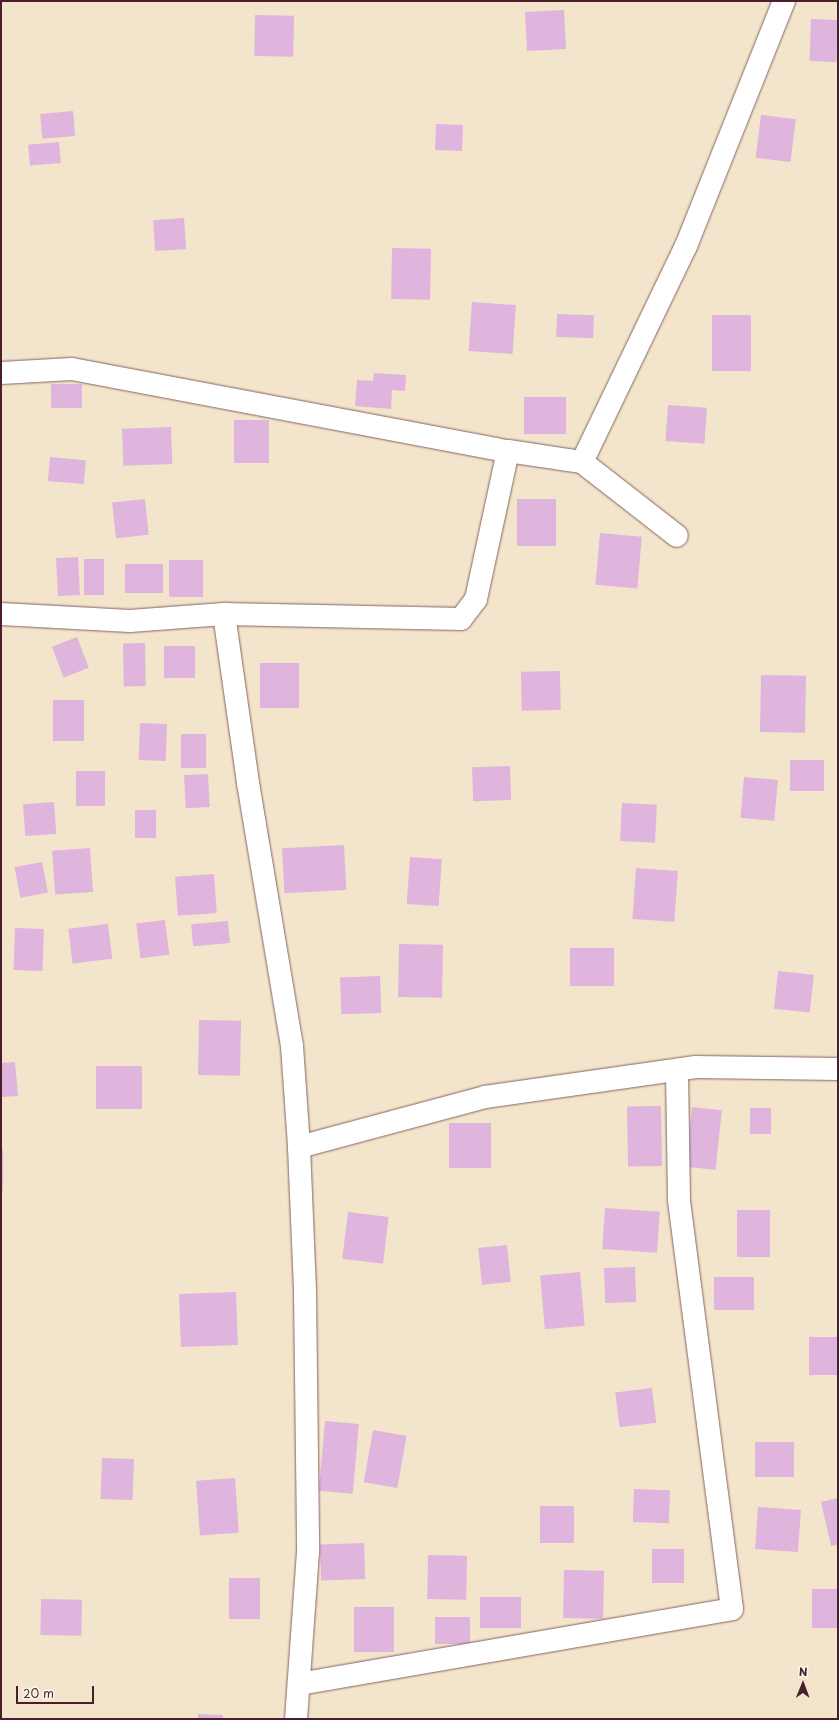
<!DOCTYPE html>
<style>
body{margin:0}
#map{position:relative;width:839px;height:1720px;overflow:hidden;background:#f3e5cb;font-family:"Playpen Sans",sans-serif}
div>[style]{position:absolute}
.building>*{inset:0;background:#dfb4dd;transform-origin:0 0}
.roads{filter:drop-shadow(0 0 1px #856463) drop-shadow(0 0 1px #856463)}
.minor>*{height:22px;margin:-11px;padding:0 11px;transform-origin:11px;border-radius:11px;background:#fff}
span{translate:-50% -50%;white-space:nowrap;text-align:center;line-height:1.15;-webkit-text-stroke:3px #fbf7ec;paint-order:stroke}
.frame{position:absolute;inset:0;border:2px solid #4a1f2b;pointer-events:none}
.north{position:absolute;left:783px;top:1664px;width:40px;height:40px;-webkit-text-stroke:3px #fbf7ec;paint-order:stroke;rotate:1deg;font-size:11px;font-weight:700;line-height:16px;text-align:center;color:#4a1f2b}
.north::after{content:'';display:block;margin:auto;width:14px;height:18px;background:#4a1f2b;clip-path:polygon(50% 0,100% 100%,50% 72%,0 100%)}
.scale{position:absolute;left:16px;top:1686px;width:78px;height:18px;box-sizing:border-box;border:2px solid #4a1f2b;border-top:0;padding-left:5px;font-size:12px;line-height:14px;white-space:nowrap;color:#4a1f2b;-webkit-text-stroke:3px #fbf7ec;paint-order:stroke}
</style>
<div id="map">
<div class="building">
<i style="left:564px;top:10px;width:39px;height:39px;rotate:87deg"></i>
<i style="left:255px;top:15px;width:39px;height:41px;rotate:1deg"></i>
<i style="left:811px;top:19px;width:27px;height:42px;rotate:2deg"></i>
<i style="left:73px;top:111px;width:25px;height:33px;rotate:85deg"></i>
<i style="left:761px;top:115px;width:35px;height:43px;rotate:7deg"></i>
<i style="left:436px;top:124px;width:27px;height:26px;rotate:2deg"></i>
<i style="left:59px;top:142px;width:21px;height:31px;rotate:85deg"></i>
<i style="left:184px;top:218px;width:31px;height:31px;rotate:86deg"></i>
<i style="left:392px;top:248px;width:39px;height:51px;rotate:1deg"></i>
<i style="left:472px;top:302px;width:44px;height:49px;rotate:4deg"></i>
<i style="left:557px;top:314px;width:37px;height:23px;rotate:2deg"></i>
<i style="left:712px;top:315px;width:39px;height:56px"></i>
<i style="clip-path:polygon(374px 373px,406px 375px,405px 391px,392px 390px,391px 409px,355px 406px,357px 380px,373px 381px)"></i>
<i style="left:82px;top:384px;width:24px;height:31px;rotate:90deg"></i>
<i style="left:524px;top:397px;width:42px;height:37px"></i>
<i style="left:668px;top:405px;width:39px;height:36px;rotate:4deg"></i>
<i style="left:269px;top:420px;width:43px;height:35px;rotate:90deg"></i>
<i style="left:171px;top:427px;width:37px;height:49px;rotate:88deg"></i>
<i style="left:50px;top:457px;width:36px;height:24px;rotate:5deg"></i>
<i style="left:145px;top:499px;width:36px;height:33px;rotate:84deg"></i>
<i style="left:556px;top:499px;width:47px;height:39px;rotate:90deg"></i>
<i style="left:600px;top:533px;width:42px;height:52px;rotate:5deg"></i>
<i style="left:78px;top:557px;width:38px;height:22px;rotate:87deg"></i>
<i style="left:84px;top:559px;width:20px;height:36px"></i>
<i style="left:169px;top:560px;width:34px;height:37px"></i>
<i style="left:125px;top:564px;width:38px;height:29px"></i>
<i style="left:77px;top:637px;width:33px;height:27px;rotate:69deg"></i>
<i style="left:145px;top:643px;width:43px;height:22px;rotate:89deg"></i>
<i style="left:164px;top:646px;width:31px;height:32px"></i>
<i style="left:260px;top:663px;width:39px;height:45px"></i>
<i style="left:560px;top:671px;width:39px;height:39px;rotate:89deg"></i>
<i style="left:761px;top:675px;width:45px;height:57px;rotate:1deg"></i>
<i style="left:53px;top:700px;width:31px;height:41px"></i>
<i style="left:140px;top:723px;width:27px;height:37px;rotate:2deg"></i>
<i style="left:206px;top:734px;width:34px;height:25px;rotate:90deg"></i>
<i style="left:824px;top:760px;width:31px;height:34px;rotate:90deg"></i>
<i style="left:510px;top:766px;width:34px;height:38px;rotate:88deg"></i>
<i style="left:76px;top:771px;width:29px;height:35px"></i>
<i style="left:208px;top:774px;width:33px;height:24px;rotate:87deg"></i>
<i style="left:744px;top:777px;width:34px;height:41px;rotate:5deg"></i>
<i style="left:54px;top:802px;width:32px;height:31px;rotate:86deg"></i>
<i style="left:622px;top:803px;width:35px;height:38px;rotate:3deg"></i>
<i style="left:135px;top:810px;width:21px;height:28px"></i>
<i style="left:344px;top:845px;width:45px;height:62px;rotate:87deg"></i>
<i style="left:90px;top:848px;width:44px;height:38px;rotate:86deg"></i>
<i style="left:410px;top:857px;width:32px;height:47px;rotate:4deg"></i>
<i style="left:42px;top:862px;width:31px;height:28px;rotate:79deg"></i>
<i style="left:636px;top:868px;width:42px;height:51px;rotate:4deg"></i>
<i style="left:214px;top:874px;width:39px;height:39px;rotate:86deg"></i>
<i style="left:165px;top:920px;width:35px;height:29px;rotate:83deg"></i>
<i style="left:228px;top:921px;width:22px;height:37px;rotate:85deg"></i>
<i style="left:108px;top:924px;width:35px;height:40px;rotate:83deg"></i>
<i style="left:15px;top:928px;width:29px;height:42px;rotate:2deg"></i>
<i style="left:399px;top:944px;width:44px;height:53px;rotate:1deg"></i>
<i style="left:614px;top:948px;width:38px;height:44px;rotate:90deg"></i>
<i style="left:778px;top:971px;width:36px;height:38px;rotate:6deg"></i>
<i style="left:380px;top:976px;width:37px;height:40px;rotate:88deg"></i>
<i style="left:199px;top:1020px;width:42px;height:55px;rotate:1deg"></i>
<i style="clip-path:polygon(15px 1062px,18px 1096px,1px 1097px,1px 1063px)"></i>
<i style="left:96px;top:1066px;width:46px;height:43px"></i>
<i style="left:661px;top:1106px;width:60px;height:34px;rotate:89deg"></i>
<i style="left:692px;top:1107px;width:30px;height:60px;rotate:6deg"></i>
<i style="left:750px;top:1108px;width:21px;height:26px"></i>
<i style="left:449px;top:1123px;width:42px;height:45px"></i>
<i style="left:1px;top:1149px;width:2px;height:42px"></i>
<i style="left:605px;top:1208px;width:55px;height:41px;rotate:4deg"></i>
<i style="left:737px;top:1210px;width:33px;height:47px"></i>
<i style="left:348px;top:1212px;width:41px;height:47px;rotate:7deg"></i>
<i style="left:507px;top:1245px;width:37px;height:29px;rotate:84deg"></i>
<i style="left:635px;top:1267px;width:35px;height:31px;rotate:88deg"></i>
<i style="left:580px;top:1272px;width:54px;height:40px;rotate:85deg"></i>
<i style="left:714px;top:1277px;width:40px;height:33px"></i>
<i style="left:236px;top:1292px;width:53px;height:57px;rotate:88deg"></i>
<i style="left:838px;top:1337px;width:38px;height:29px;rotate:90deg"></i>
<i style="left:652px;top:1388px;width:35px;height:37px;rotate:83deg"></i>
<i style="left:325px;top:1421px;width:34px;height:70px;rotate:5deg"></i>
<i style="left:373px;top:1430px;width:34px;height:53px;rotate:10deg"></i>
<i style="left:755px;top:1442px;width:39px;height:35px"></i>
<i style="left:102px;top:1458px;width:32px;height:41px;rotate:2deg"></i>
<i style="left:235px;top:1478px;width:55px;height:39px;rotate:86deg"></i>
<i style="left:634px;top:1489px;width:36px;height:33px;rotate:2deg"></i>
<i style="clip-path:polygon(838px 1498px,838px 1545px,831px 1546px,821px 1502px)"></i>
<i style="left:574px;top:1506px;width:37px;height:34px;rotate:90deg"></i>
<i style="left:758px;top:1507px;width:43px;height:42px;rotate:4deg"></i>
<i style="left:364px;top:1543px;width:36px;height:44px;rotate:88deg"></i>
<i style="left:652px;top:1549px;width:32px;height:34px"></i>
<i style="left:428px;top:1555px;width:39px;height:44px;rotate:1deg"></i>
<i style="left:564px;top:1570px;width:40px;height:48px;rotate:1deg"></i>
<i style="left:229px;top:1578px;width:31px;height:41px"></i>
<i style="left:838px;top:1589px;width:39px;height:26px;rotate:90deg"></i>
<i style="left:480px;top:1597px;width:41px;height:31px"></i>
<i style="left:41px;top:1599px;width:41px;height:36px;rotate:1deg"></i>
<i style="left:354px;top:1607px;width:40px;height:45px"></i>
<i style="left:470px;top:1617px;width:27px;height:35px;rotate:90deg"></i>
<i style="clip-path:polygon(198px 1714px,223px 1715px,223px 1719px,198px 1719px)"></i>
</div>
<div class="roads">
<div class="minor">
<i style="left:1px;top:373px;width:71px;rotate:-3.2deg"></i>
<i style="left:72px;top:369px;width:444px;rotate:10.7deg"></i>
<i style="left:508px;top:451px;width:75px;rotate:8.5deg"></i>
<i style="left:582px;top:462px;width:120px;rotate:37.9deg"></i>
<i style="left:582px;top:462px;width:240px;rotate:-64.3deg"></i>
<i style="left:686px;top:246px;width:264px;rotate:-68.2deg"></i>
<i style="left:1px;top:614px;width:129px;rotate:3.1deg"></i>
<i style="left:130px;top:621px;width:94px;rotate:-4.3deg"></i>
<i style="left:224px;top:614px;width:171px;rotate:81.9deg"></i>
<i style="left:248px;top:783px;width:267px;rotate:80.5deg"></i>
<i style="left:292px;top:1046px;width:101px;rotate:86deg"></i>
<i style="left:299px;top:1147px;width:145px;rotate:87.6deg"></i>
<i style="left:305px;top:1292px;width:260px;rotate:89.3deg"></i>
<i style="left:308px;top:1552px;width:167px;rotate:94.1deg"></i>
<i style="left:224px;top:614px;width:237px;rotate:1.2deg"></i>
<i style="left:461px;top:619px;width:25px;rotate:-53deg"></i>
<i style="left:476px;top:599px;width:151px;rotate:-77.8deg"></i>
<i style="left:299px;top:1147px;width:193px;rotate:-15deg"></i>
<i style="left:485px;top:1097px;width:213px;rotate:-8.1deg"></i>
<i style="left:696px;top:1067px;width:142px;rotate:0.8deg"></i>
<i style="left:299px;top:1684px;width:439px;rotate:-9.8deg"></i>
<i style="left:732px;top:1609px;width:413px;rotate:-97.4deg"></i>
<i style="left:679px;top:1199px;width:129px;rotate:-90.9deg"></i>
</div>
</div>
<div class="frame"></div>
<div class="north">N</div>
<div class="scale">20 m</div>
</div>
